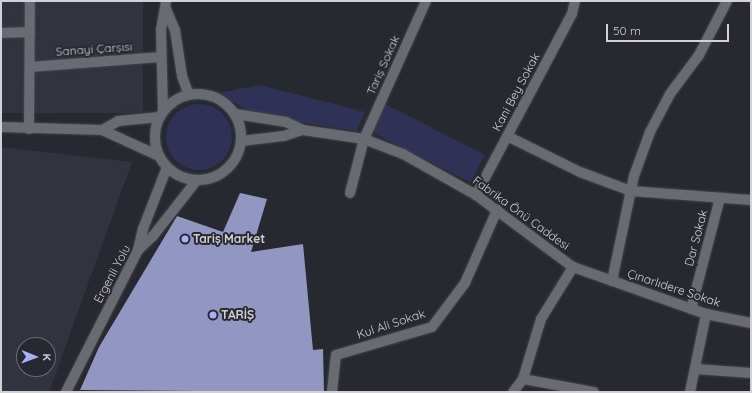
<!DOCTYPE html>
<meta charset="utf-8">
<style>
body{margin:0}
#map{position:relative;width:752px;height:393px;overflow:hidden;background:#282930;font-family:Quicksand,sans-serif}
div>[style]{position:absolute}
.built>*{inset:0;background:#31333f;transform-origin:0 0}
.green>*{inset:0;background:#2f3255;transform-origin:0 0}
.round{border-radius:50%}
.building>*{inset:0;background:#9297c2}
.roads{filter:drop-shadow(0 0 1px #434449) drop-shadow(0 0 1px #434449)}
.street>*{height:10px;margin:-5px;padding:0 5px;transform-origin:5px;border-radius:5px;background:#696a72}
.secondary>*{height:10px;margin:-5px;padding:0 5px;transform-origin:5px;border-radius:5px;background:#696a72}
.secondary>.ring{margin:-5px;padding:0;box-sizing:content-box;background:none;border:10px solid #696a72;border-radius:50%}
.dots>*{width:11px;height:11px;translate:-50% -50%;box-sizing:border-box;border:2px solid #282930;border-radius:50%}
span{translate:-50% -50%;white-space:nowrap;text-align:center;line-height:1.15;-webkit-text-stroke:4px #282930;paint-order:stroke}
.street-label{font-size:12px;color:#d1d1d6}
.poi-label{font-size:12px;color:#d1d1d6;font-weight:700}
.left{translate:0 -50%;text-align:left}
.frame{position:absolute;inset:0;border:2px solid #d1d1d6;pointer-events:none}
.north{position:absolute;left:16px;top:337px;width:40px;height:40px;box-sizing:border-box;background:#282930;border:1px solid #6c6c72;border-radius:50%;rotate:91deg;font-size:11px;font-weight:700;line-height:16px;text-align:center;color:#d1d1d6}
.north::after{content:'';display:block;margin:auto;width:14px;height:18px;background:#a8b0fc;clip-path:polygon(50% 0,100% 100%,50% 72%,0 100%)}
.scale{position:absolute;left:606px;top:24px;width:123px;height:18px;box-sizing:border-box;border:2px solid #d1d1d6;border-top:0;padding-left:5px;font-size:12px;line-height:14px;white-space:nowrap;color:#d1d1d6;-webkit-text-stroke:3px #282930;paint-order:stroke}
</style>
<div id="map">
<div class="built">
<i style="left:1px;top:1px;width:142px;height:112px"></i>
<i style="clip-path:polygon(evenodd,1px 147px,132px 162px,49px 392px,1px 392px,1px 147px,24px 345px,48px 345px,48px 369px,24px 369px,24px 345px)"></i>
</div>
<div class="green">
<i style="clip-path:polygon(260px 85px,365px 112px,357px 131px,255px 115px,219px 93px)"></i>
<i class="round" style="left:166px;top:104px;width:66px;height:66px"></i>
<i style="left:385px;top:104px;width:112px;height:31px;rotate:27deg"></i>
</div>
<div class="building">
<i style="clip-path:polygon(240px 193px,267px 199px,251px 252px,303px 244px,313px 350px,323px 349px,324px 392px,80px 390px,99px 347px,177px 216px,223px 232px)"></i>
</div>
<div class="roads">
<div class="street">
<i style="left:1px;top:33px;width:29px;rotate:-2deg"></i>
<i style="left:30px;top:67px;width:131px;rotate:-4.4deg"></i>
<i style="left:29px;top:129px;width:128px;rotate:-89.6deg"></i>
<i style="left:507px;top:136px;width:81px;rotate:26.3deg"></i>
<i style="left:580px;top:172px;width:54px;rotate:20.4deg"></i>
<i style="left:631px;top:191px;width:120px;rotate:4.3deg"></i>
<i style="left:350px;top:193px;width:56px;rotate:-75.5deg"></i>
<i style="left:364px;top:139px;width:151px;rotate:-65.8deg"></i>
<i style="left:476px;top:195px;width:205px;rotate:-62.1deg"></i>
<i style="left:572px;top:14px;width:13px;rotate:-77deg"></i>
<i style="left:691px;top:309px;width:115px;rotate:-75.4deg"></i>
<i style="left:696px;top:369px;width:55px;rotate:4.2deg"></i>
<i style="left:523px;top:379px;width:72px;rotate:10.4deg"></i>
<i style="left:332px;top:392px;width:37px;rotate:-84deg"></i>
<i style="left:336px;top:355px;width:100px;rotate:-16.3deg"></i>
<i style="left:432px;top:327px;width:55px;rotate:-53.1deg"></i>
<i style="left:465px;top:283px;width:80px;rotate:-66.3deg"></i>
<i style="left:513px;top:392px;width:16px;rotate:-52deg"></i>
<i style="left:523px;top:379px;width:63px;rotate:-73.3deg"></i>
<i style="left:541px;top:319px;width:61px;rotate:-58.4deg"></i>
<i style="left:690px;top:392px;width:80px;rotate:-78.4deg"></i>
</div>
<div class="secondary">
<i style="left:166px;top:9px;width:23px;rotate:67deg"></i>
<i style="left:175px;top:30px;width:47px;rotate:81.3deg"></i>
<i style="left:182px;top:76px;width:20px;rotate:70deg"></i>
<i class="ring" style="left:155px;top:94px;width:76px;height:76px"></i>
<i style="left:163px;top:111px;width:81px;rotate:-91.4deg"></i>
<i style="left:161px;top:30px;width:29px;rotate:-80deg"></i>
<i style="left:235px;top:114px;width:52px;rotate:8.9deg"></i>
<i style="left:286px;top:122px;width:19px;rotate:25deg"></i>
<i style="left:303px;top:130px;width:62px;rotate:8.4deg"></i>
<i style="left:364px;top:139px;width:42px;rotate:21deg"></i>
<i style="left:403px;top:154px;width:84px;rotate:29.3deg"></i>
<i style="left:476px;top:195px;width:121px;rotate:36.6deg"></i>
<i style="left:573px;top:267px;width:141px;rotate:19.5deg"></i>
<i style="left:706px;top:314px;width:46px;rotate:11.3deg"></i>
<i style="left:1px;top:127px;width:101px;rotate:1.7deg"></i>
<i style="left:102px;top:130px;width:63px;rotate:24.5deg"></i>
<i style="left:102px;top:130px;width:18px;rotate:-29deg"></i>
<i style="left:118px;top:121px;width:42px;rotate:-5.4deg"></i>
<i style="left:241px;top:141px;width:43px;rotate:-6.6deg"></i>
<i style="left:284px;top:136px;width:20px;rotate:-18deg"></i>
<i style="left:138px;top:250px;width:22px;rotate:-77deg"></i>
<i style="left:143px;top:229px;width:66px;rotate:-68.8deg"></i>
<i style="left:612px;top:281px;width:107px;rotate:-78.2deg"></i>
<i style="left:634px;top:176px;width:47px;rotate:-70deg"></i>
<i style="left:650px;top:132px;width:43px;rotate:-62.2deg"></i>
<i style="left:670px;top:94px;width:49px;rotate:-53.4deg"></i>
<i style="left:699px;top:55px;width:61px;rotate:-62.6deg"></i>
<i style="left:66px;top:392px;width:159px;rotate:-63.1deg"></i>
<i style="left:138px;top:250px;width:21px;rotate:-43deg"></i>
<i style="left:153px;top:236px;width:71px;rotate:-51.8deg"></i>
</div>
</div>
<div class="dots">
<i style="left:185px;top:239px;background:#a8b0fc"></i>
<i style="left:213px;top:315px;background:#a8b0fc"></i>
</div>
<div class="street-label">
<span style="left:94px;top:49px;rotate:-4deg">Sanayi Çarşısı</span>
<span style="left:383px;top:65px;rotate:-66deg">Tariş Sokak</span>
<span style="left:516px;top:92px;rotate:-62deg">Kani Bey Sokak</span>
<span style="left:521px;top:213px;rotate:36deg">Fabrika Önü Caddesi</span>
<span style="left:696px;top:238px;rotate:-75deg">Dar Sokak</span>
<span style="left:112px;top:274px;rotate:-62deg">Ergenli Yolu</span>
<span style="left:674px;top:288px;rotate:18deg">Çınarlıdere Sokak</span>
<span style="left:391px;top:324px;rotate:-18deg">Kul Ali Sokak</span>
</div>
<div class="poi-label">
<span class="left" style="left:193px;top:239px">Tariş Market</span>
<span class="left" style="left:221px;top:315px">TARİŞ</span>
</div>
<div class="frame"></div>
<div class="north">K</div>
<div class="scale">50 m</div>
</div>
